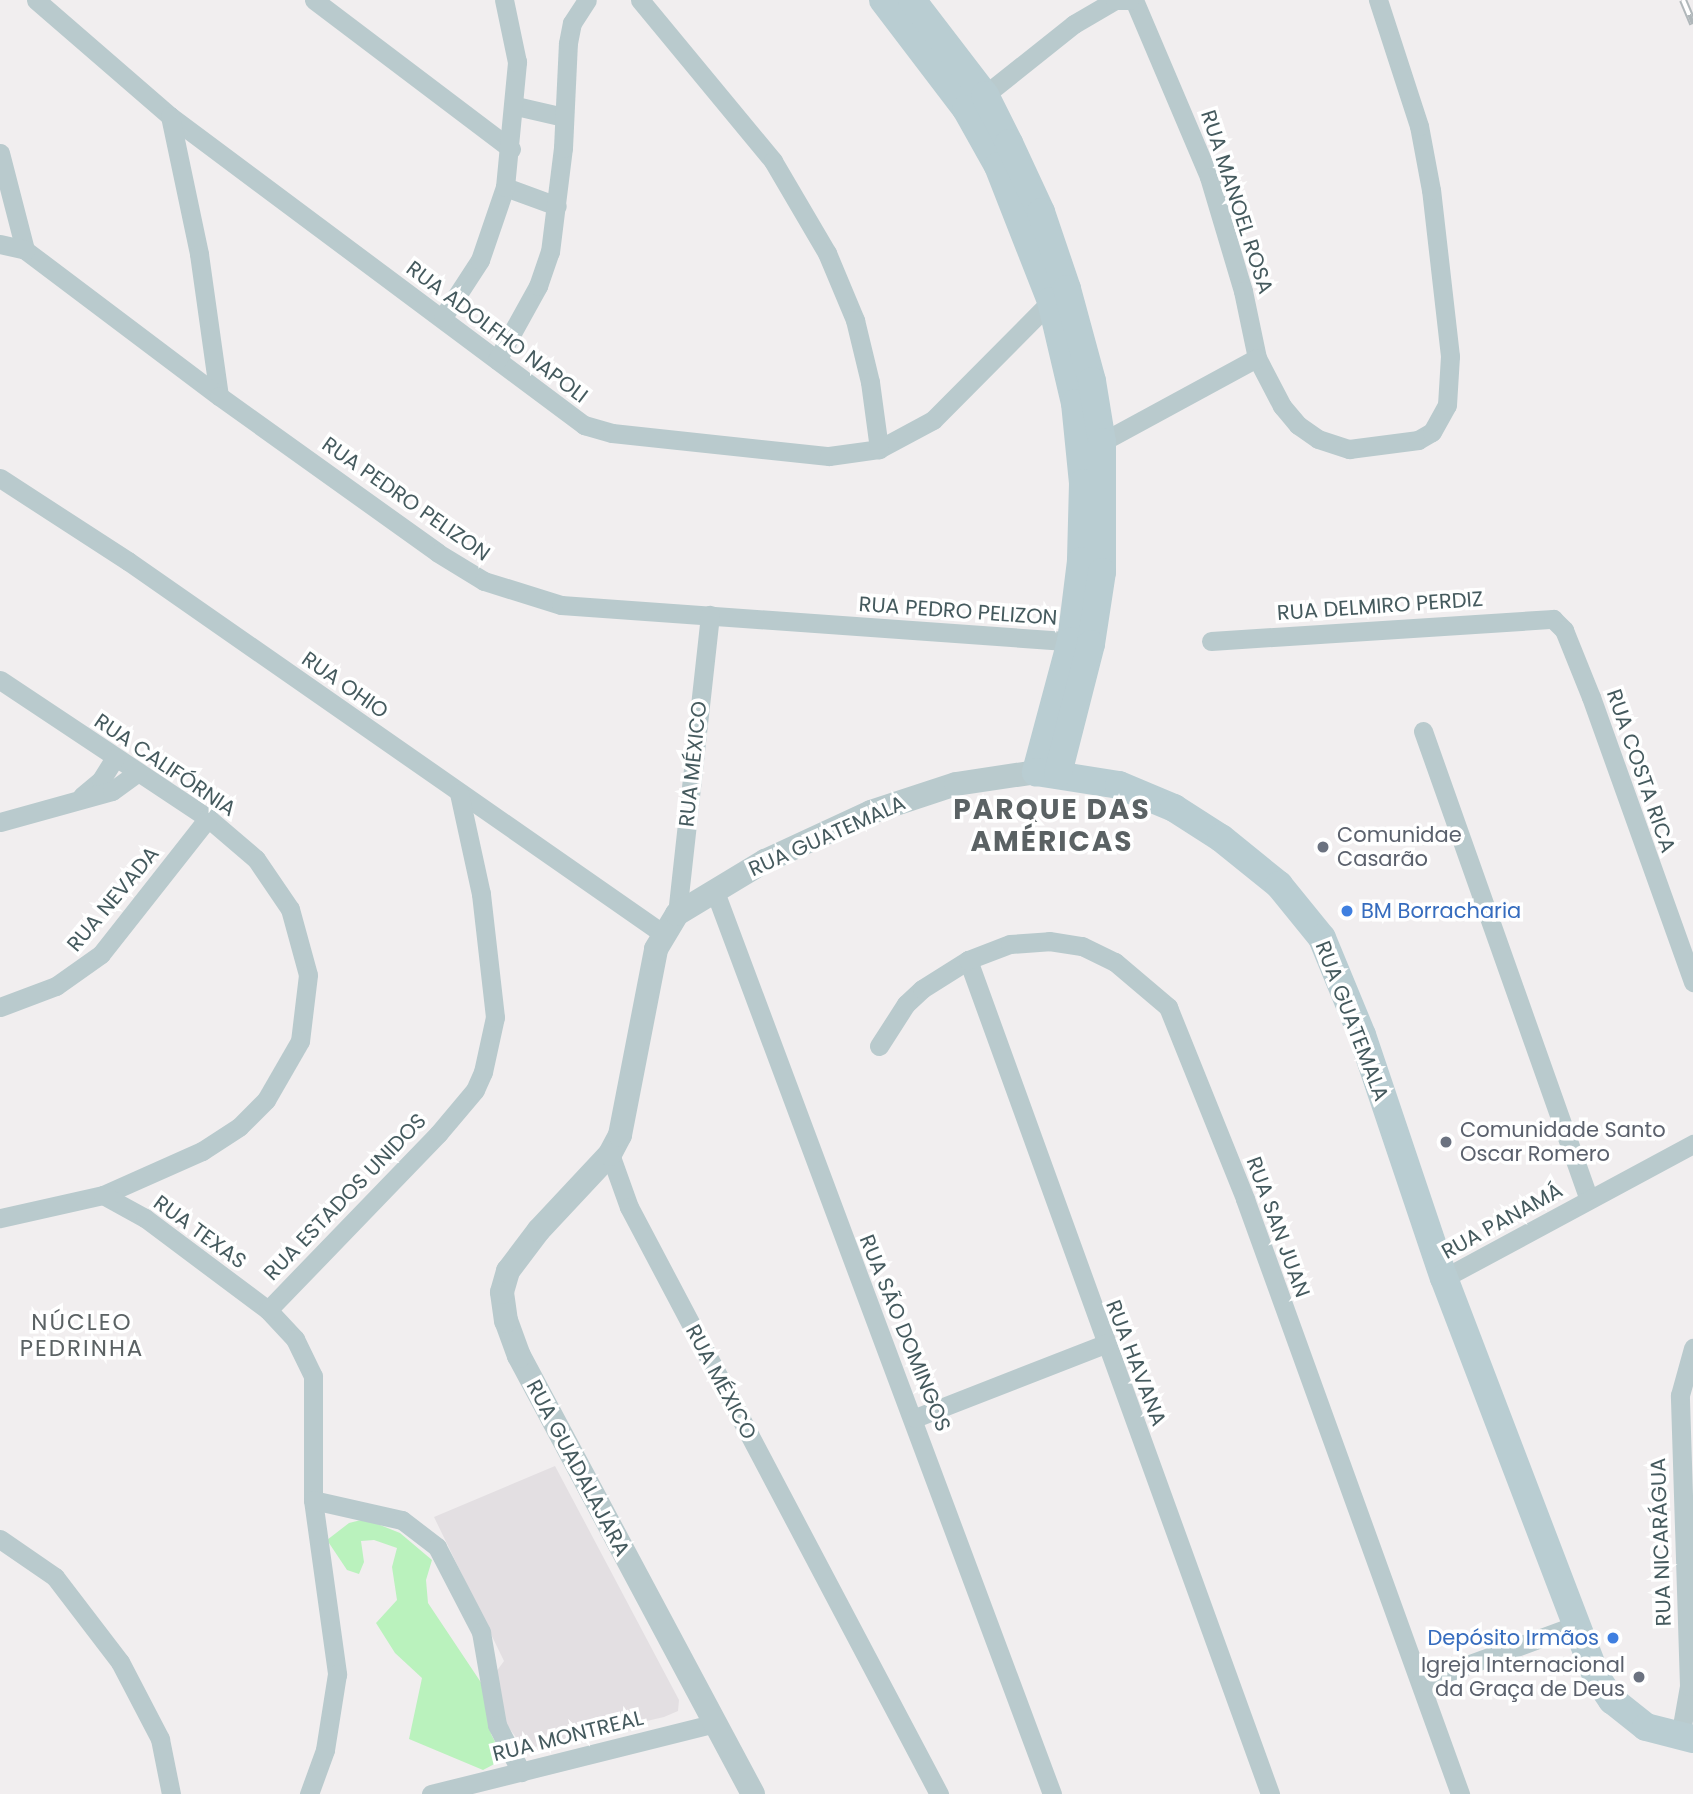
<!DOCTYPE html>
<meta charset="utf-8">
<style>
body{margin:0}
#map{position:relative;width:1693px;height:1794px;overflow:hidden;background:#f1eeef;font-family:Poppins,sans-serif}
div>[style]{position:absolute}
.education>*{inset:0;background:#e3dfe2}
.green>*{inset:0;background:#baf2bd}
.minor>*{height:19px;margin:-9.5px;padding:0 9.5px;transform-origin:9.5px;border-radius:9.5px;background:#b9cacd}
.tertiary>*{height:24px;margin:-12px;padding:0 12px;transform-origin:12px;border-radius:12px;background:#b9cacd}
.secondary>*{height:28px;margin:-14px;padding:0 14px;transform-origin:14px;border-radius:14px;background:#b9cdd2}
.rail>*{height:8px;margin-top:-4px;transform-origin:0;background:repeating-linear-gradient(90deg,#fff 0 16px,#b0b7ba 0 32px);box-sizing:border-box;border-block:2px solid #b0b7ba}
.dots>*{width:19px;height:19px;translate:-50% -50%;box-sizing:border-box;border:4px solid #fff;border-radius:50%}
span{translate:-50% -50%;white-space:nowrap;text-align:center;line-height:1.15;-webkit-text-stroke:7px #fff;paint-order:stroke}
.street-label{font-size:21px;color:#455a5e}
.worship-label{font-size:21px;color:#5b616d}
.left{translate:0 -50%;text-align:left}
.right{translate:-100% -50%;text-align:right}
.shop-label{font-size:21px;color:#366cbe}
.neighbourhood-label{font-size:23px;color:#5b6264;letter-spacing:2px}
.district-label{font-size:28px;color:#5b6264;font-weight:700;letter-spacing:2px}
</style>
<div id="map">
<div class="education">
<i style="clip-path:polygon(555px 1466px,679px 1700px,678px 1711px,664px 1717px,535px 1747px,518px 1740px,504px 1721px,496px 1672px,504px 1661px,434px 1517px)"></i>
</div>
<div class="green">
<i style="clip-path:polygon(365px 1519px,400px 1533px,432px 1560px,426px 1580px,428px 1603px,488px 1693px,491px 1734px,504px 1759px,483px 1770px,409px 1739px,422px 1678px,395px 1653px,376px 1623px,397px 1600px,392px 1567px,397px 1548px,374px 1540px,361px 1541px,364px 1562px,359px 1574px,347px 1570px,327px 1540px,349px 1523px)"></i>
</div>
<div class="minor">
<i style="left:36px;top:0;width:177px;rotate:40.9deg"></i>
<i style="left:170px;top:116px;width:517px;rotate:36.74deg"></i>
<i style="left:584px;top:425px;width:29px;rotate:16deg"></i>
<i style="left:612px;top:433px;width:218px;rotate:6.1deg"></i>
<i style="left:829px;top:456px;width:50px;rotate:-8deg"></i>
<i style="left:879px;top:449px;width:61px;rotate:-28.2deg"></i>
<i style="left:933px;top:420px;width:168px;rotate:-45.2deg"></i>
<i style="left:314px;top:0;width:247px;rotate:37.1deg"></i>
<i style="left:640px;top:0;width:209px;rotate:50.4deg"></i>
<i style="left:773px;top:161px;width:107px;rotate:59.6deg"></i>
<i style="left:827px;top:253px;width:73px;rotate:67.3deg"></i>
<i style="left:855px;top:320px;width:64px;rotate:76.4deg"></i>
<i style="left:870px;top:382px;width:68px;rotate:82.3deg"></i>
<i style="left:1134px;top:0;width:192px;rotate:67deg"></i>
<i style="left:1209px;top:177px;width:119px;rotate:73.4deg"></i>
<i style="left:1243px;top:291px;width:68px;rotate:78.2deg"></i>
<i style="left:1257px;top:358px;width:54px;rotate:62.5deg"></i>
<i style="left:1282px;top:406px;width:25px;rotate:50deg"></i>
<i style="left:1298px;top:425px;width:24px;rotate:35deg"></i>
<i style="left:1318px;top:439px;width:33px;rotate:18deg"></i>
<i style="left:1349px;top:449px;width:70px;rotate:-7.4deg"></i>
<i style="left:1418px;top:440px;width:16px;rotate:-30deg"></i>
<i style="left:1432px;top:432px;width:31px;rotate:-61deg"></i>
<i style="left:1447px;top:405px;width:49px;rotate:-86.5deg"></i>
<i style="left:1450px;top:356px;width:167px;rotate:-96.5deg"></i>
<i style="left:1431px;top:190px;width:65px;rotate:-100.6deg"></i>
<i style="left:1419px;top:126px;width:133px;rotate:-108deg"></i>
<i style="left:976px;top:102px;width:125px;rotate:-38.5deg"></i>
<i style="left:1074px;top:24px;width:48px;rotate:-30.3deg"></i>
<i style="left:1115px;top:0;width:14px"></i>
<i style="left:516px;top:106px;width:49px;rotate:12.9deg"></i>
<i style="left:170px;top:116px;width:141px;rotate:78.1deg"></i>
<i style="left:199px;top:254px;width:143px;rotate:82deg"></i>
<i style="left:0;top:153px;width:100px;rotate:75.5deg"></i>
<i style="left:25px;top:250px;width:243px;rotate:37deg"></i>
<i style="left:219px;top:396px;width:269px;rotate:35.6deg"></i>
<i style="left:438px;top:553px;width:54px;rotate:31.3deg"></i>
<i style="left:484px;top:581px;width:81px;rotate:17.3deg"></i>
<i style="left:561px;top:605px;width:520px;rotate:4.08deg"></i>
<i style="left:505px;top:187px;width:55px;rotate:20.1deg"></i>
<i style="left:0;top:244px;width:26px;rotate:13deg"></i>
<i style="left:443px;top:317px;width:68px;rotate:-57deg"></i>
<i style="left:480px;top:260px;width:77px;rotate:-71.1deg"></i>
<i style="left:505px;top:187px;width:126px;rotate:-84.5deg"></i>
<i style="left:517px;top:62px;width:63px;rotate:-101.8deg"></i>
<i style="left:497px;top:360px;width:85px;rotate:-61deg"></i>
<i style="left:538px;top:286px;width:36px;rotate:-71deg"></i>
<i style="left:550px;top:252px;width:105px;rotate:-82.9deg"></i>
<i style="left:563px;top:148px;width:105px;rotate:-87.3deg"></i>
<i style="left:568px;top:43px;width:20px;rotate:-79deg"></i>
<i style="left:572px;top:23px;width:27px;rotate:-57deg"></i>
<i style="left:1102px;top:442px;width:176px;rotate:-28.5deg"></i>
<i style="left:0;top:478px;width:153px;rotate:33deg"></i>
<i style="left:128px;top:561px;width:651px;rotate:34.86deg"></i>
<i style="left:1211px;top:641px;width:343px;rotate:-3.7deg"></i>
<i style="left:1553px;top:619px;width:16px;rotate:45deg"></i>
<i style="left:1564px;top:630px;width:72px;rotate:68.1deg"></i>
<i style="left:1591px;top:697px;width:303px;rotate:70.3deg"></i>
<i style="left:0;top:680px;width:250px;rotate:33.6deg"></i>
<i style="left:208px;top:818px;width:63px;rotate:40.5deg"></i>
<i style="left:256px;top:859px;width:60px;rotate:55.8deg"></i>
<i style="left:290px;top:909px;width:68px;rotate:74.7deg"></i>
<i style="left:308px;top:975px;width:66px;rotate:96.9deg"></i>
<i style="left:300px;top:1041px;width:68px;rotate:120deg"></i>
<i style="left:266px;top:1100px;width:38px;rotate:135deg"></i>
<i style="left:239px;top:1127px;width:44px;rotate:147deg"></i>
<i style="left:202px;top:1151px;width:108px;rotate:156deg"></i>
<i style="left:103px;top:1195px;width:106px;rotate:167.4deg"></i>
<i style="left:1423px;top:731px;width:497px;rotate:70.5deg"></i>
<i style="left:82px;top:796px;width:25px;rotate:-40deg"></i>
<i style="left:101px;top:780px;width:26px;rotate:-58deg"></i>
<i style="left:0;top:822px;width:116px;rotate:-15.5deg"></i>
<i style="left:112px;top:791px;width:31px;rotate:-36deg"></i>
<i style="left:714px;top:889px;width:966px;rotate:69.52deg"></i>
<i style="left:677px;top:914px;width:301px;rotate:-83.7deg"></i>
<i style="left:968px;top:960px;width:887px;rotate:70.09deg"></i>
<i style="left:0;top:1007px;width:60px;rotate:-20.6deg"></i>
<i style="left:56px;top:986px;width:55px;rotate:-35.4deg"></i>
<i style="left:101px;top:954px;width:173px;rotate:-51.8deg"></i>
<i style="left:879px;top:1046px;width:50px;rotate:-57.3deg"></i>
<i style="left:906px;top:1004px;width:22px;rotate:-43deg"></i>
<i style="left:922px;top:989px;width:54px;rotate:-32.2deg"></i>
<i style="left:968px;top:960px;width:45px;rotate:-20.9deg"></i>
<i style="left:1010px;top:944px;width:39px;rotate:-4deg"></i>
<i style="left:1049px;top:941px;width:33px;rotate:9deg"></i>
<i style="left:1082px;top:946px;width:37px;rotate:26deg"></i>
<i style="left:1115px;top:962px;width:70px;rotate:40.3deg"></i>
<i style="left:1168px;top:1007px;width:207px;rotate:68.1deg"></i>
<i style="left:1245px;top:1199px;width:633px;rotate:70.13deg"></i>
<i style="left:610px;top:1154px;width:56px;rotate:70.3deg"></i>
<i style="left:629px;top:1207px;width:664px;rotate:62.16deg"></i>
<i style="left:103px;top:1195px;width:48px;rotate:28.7deg"></i>
<i style="left:145px;top:1218px;width:154px;rotate:36.8deg"></i>
<i style="left:268px;top:1310px;width:40px;rotate:47deg"></i>
<i style="left:295px;top:1339px;width:41px;rotate:64.1deg"></i>
<i style="left:313px;top:1376px;width:124px;rotate:90deg"></i>
<i style="left:313px;top:1500px;width:176px;rotate:82.1deg"></i>
<i style="left:337px;top:1674px;width:77px;rotate:99deg"></i>
<i style="left:325px;top:1750px;width:47px;rotate:110deg"></i>
<i style="left:1444px;top:1278px;width:283px;rotate:-28.3deg"></i>
<i style="left:268px;top:1310px;width:245px;rotate:-46deg"></i>
<i style="left:438px;top:1134px;width:57px;rotate:-49.9deg"></i>
<i style="left:475px;top:1090px;width:20px;rotate:-66deg"></i>
<i style="left:483px;top:1072px;width:56px;rotate:-77.7deg"></i>
<i style="left:495px;top:1017px;width:124px;rotate:-96.5deg"></i>
<i style="left:481px;top:894px;width:103px;rotate:-102.3deg"></i>
<i style="left:915px;top:1418px;width:204px;rotate:-21.3deg"></i>
<i style="left:313px;top:1500px;width:91px;rotate:12.7deg"></i>
<i style="left:402px;top:1520px;width:44px;rotate:37.6deg"></i>
<i style="left:437px;top:1547px;width:96px;rotate:62.6deg"></i>
<i style="left:481px;top:1632px;width:94px;rotate:80.2deg"></i>
<i style="left:497px;top:1725px;width:53px;rotate:62.9deg"></i>
<i style="left:0;top:1539px;width:67px;rotate:34.6deg"></i>
<i style="left:55px;top:1577px;width:107px;rotate:52.6deg"></i>
<i style="left:120px;top:1662px;width:87px;rotate:62.5deg"></i>
<i style="left:160px;top:1739px;width:56px;rotate:78.7deg"></i>
<i style="left:1421px;top:1682px;width:162px;rotate:-20.2deg"></i>
<i style="left:1680px;top:1737px;width:52px;rotate:-80deg"></i>
<i style="left:1689px;top:1686px;width:291px;rotate:-91.8deg"></i>
<i style="left:1680px;top:1395px;width:49px;rotate:-74.5deg"></i>
<i style="left:431px;top:1794px;width:294px;rotate:-14deg"></i>
</div>
<div class="tertiary">
<i style="left:753px;top:1794px;width:497px;rotate:-118.1deg"></i>
<i style="left:519px;top:1356px;width:37px;rotate:-110deg"></i>
<i style="left:506px;top:1321px;width:29px;rotate:-98deg"></i>
<i style="left:502px;top:1292px;width:22px;rotate:-74deg"></i>
<i style="left:508px;top:1271px;width:51px;rotate:-52.9deg"></i>
<i style="left:539px;top:1230px;width:104px;rotate:-46.9deg"></i>
<i style="left:610px;top:1154px;width:21px;rotate:-62deg"></i>
<i style="left:620px;top:1135px;width:189px;rotate:-79deg"></i>
<i style="left:656px;top:949px;width:41px;rotate:-59deg"></i>
<i style="left:677px;top:914px;width:103px;rotate:-31.1deg"></i>
<i style="left:765px;top:861px;width:117px;rotate:-24.8deg"></i>
<i style="left:871px;top:812px;width:89px;rotate:-18.2deg"></i>
<i style="left:956px;top:784px;width:81px;rotate:-8.5deg"></i>
</div>
<div class="secondary">
<i style="left:883px;top:0;width:137px;rotate:52.7deg"></i>
<i style="left:966px;top:109px;width:65px;rotate:60.7deg"></i>
<i style="left:998px;top:166px;width:145px;rotate:68.6deg"></i>
<i style="left:1051px;top:301px;width:105px;rotate:76.8deg"></i>
<i style="left:1075px;top:403px;width:80px;rotate:84.3deg"></i>
<i style="left:1083px;top:483px;width:78px;rotate:91.5deg"></i>
<i style="left:1081px;top:561px;width:81px;rotate:97.1deg"></i>
<i style="left:1071px;top:641px;width:136px;rotate:105deg"></i>
<i style="left:1036px;top:772px;width:84px;rotate:8.9deg"></i>
<i style="left:1119px;top:785px;width:60px;rotate:22.7deg"></i>
<i style="left:1174px;top:808px;width:56px;rotate:32.6deg"></i>
<i style="left:1221px;top:838px;width:75px;rotate:39deg"></i>
<i style="left:1279px;top:885px;width:68px;rotate:50.9deg"></i>
<i style="left:1322px;top:938px;width:105px;rotate:67.6deg"></i>
<i style="left:1362px;top:1035px;width:256px;rotate:71.4deg"></i>
<i style="left:1444px;top:1278px;width:428px;rotate:69.1deg"></i>
<i style="left:1597px;top:1678px;width:27px;rotate:56deg"></i>
<i style="left:1612px;top:1700px;width:43px;rotate:38.5deg"></i>
<i style="left:1646px;top:1727px;width:49px;rotate:14.3deg"></i>
<i style="left:912px;top:0;width:120px;rotate:52.5deg"></i>
<i style="left:985px;top:95px;width:54px;rotate:63.4deg"></i>
<i style="left:1009px;top:143px;width:76px;rotate:65.1deg"></i>
<i style="left:1041px;top:212px;width:81px;rotate:71.3deg"></i>
<i style="left:1067px;top:289px;width:95px;rotate:74.8deg"></i>
<i style="left:1092px;top:381px;width:62px;rotate:80.7deg"></i>
<i style="left:1102px;top:442px;width:130px;rotate:90deg"></i>
<i style="left:1102px;top:572px;width:73px;rotate:98.7deg"></i>
<i style="left:1091px;top:644px;width:133px;rotate:104.3deg"></i>
</div>
<div class="rail">
<i style="left:1683px;top:0;width:26px;rotate:67deg"></i>
</div>
<div class="dots">
<i style="left:1323px;top:847px;background:#6b7280"></i>
<i style="left:1347px;top:911px;background:#3f7fe0"></i>
<i style="left:1446px;top:1142px;background:#6b7280"></i>
<i style="left:1613px;top:1638px;background:#3f7fe0"></i>
<i style="left:1639px;top:1677px;background:#6b7280"></i>
</div>
<div class="street-label">
<span style="left:1237px;top:202px;rotate:72deg">RUA MANOEL ROSA</span>
<span style="left:497px;top:332px;rotate:37deg">RUA ADOLFHO NAPOLI</span>
<span style="left:406px;top:499px;rotate:35deg">RUA PEDRO PELIZON</span>
<span style="left:1380px;top:606px;rotate:-4deg">RUA DELMIRO PERDIZ</span>
<span style="left:958px;top:611px;rotate:4deg">RUA PEDRO PELIZON</span>
<span style="left:345px;top:685px;rotate:35deg">RUA OHIO</span>
<span style="left:693px;top:764px;rotate:-84deg">RUA MÉXICO</span>
<span style="left:165px;top:765px;rotate:34deg">RUA CALIFÓRNIA</span>
<span style="left:1641px;top:771px;rotate:71deg">RUA COSTA RICA</span>
<span style="left:827px;top:836px;rotate:-24deg">RUA GUATEMALA</span>
<span style="left:113px;top:899px;rotate:-50deg">RUA NEVADA</span>
<span style="left:1352px;top:1021px;rotate:69deg">RUA GUATEMALA</span>
<span style="left:345px;top:1197px;rotate:-46deg">RUA ESTADOS UNIDOS</span>
<span style="left:1502px;top:1221px;rotate:-29deg">RUA PANAMÁ</span>
<span style="left:1278px;top:1227px;rotate:70deg">RUA SAN JUAN</span>
<span style="left:200px;top:1232px;rotate:36deg">RUA TEXAS</span>
<span style="left:905px;top:1333px;rotate:68deg">RUA SÃO DOMINGOS</span>
<span style="left:1136px;top:1363px;rotate:69deg">RUA HAVANA</span>
<span style="left:721px;top:1382px;rotate:62deg">RUA MÉXICO</span>
<span style="left:578px;top:1468px;rotate:62deg">RUA GUADALAJARA</span>
<span style="left:1661px;top:1542px;rotate:-92deg">RUA NICARÁGUA</span>
<span style="left:568px;top:1736px;rotate:-14deg">RUA MONTREAL</span>
</div>
<div class="worship-label">
<span class="left" style="left:1337px;top:847px">Comunidae<br>Casarão</span>
<span class="left" style="left:1460px;top:1142px">Comunidade Santo<br>Oscar Romero</span>
<span class="right" style="left:1625px;top:1677px">Igreja Internacional<br>da Graça de Deus</span>
</div>
<div class="shop-label">
<span class="left" style="left:1361px;top:911px">BM Borracharia</span>
<span class="right" style="left:1599px;top:1638px">Depósito Irmãos</span>
</div>
<div class="neighbourhood-label">
<span style="left:82px;top:1335px">NÚCLEO<br>PEDRINHA</span>
</div>
<div class="district-label">
<span style="left:1052px;top:826px">PARQUE DAS<br>AMÉRICAS</span>
</div>
</div>
